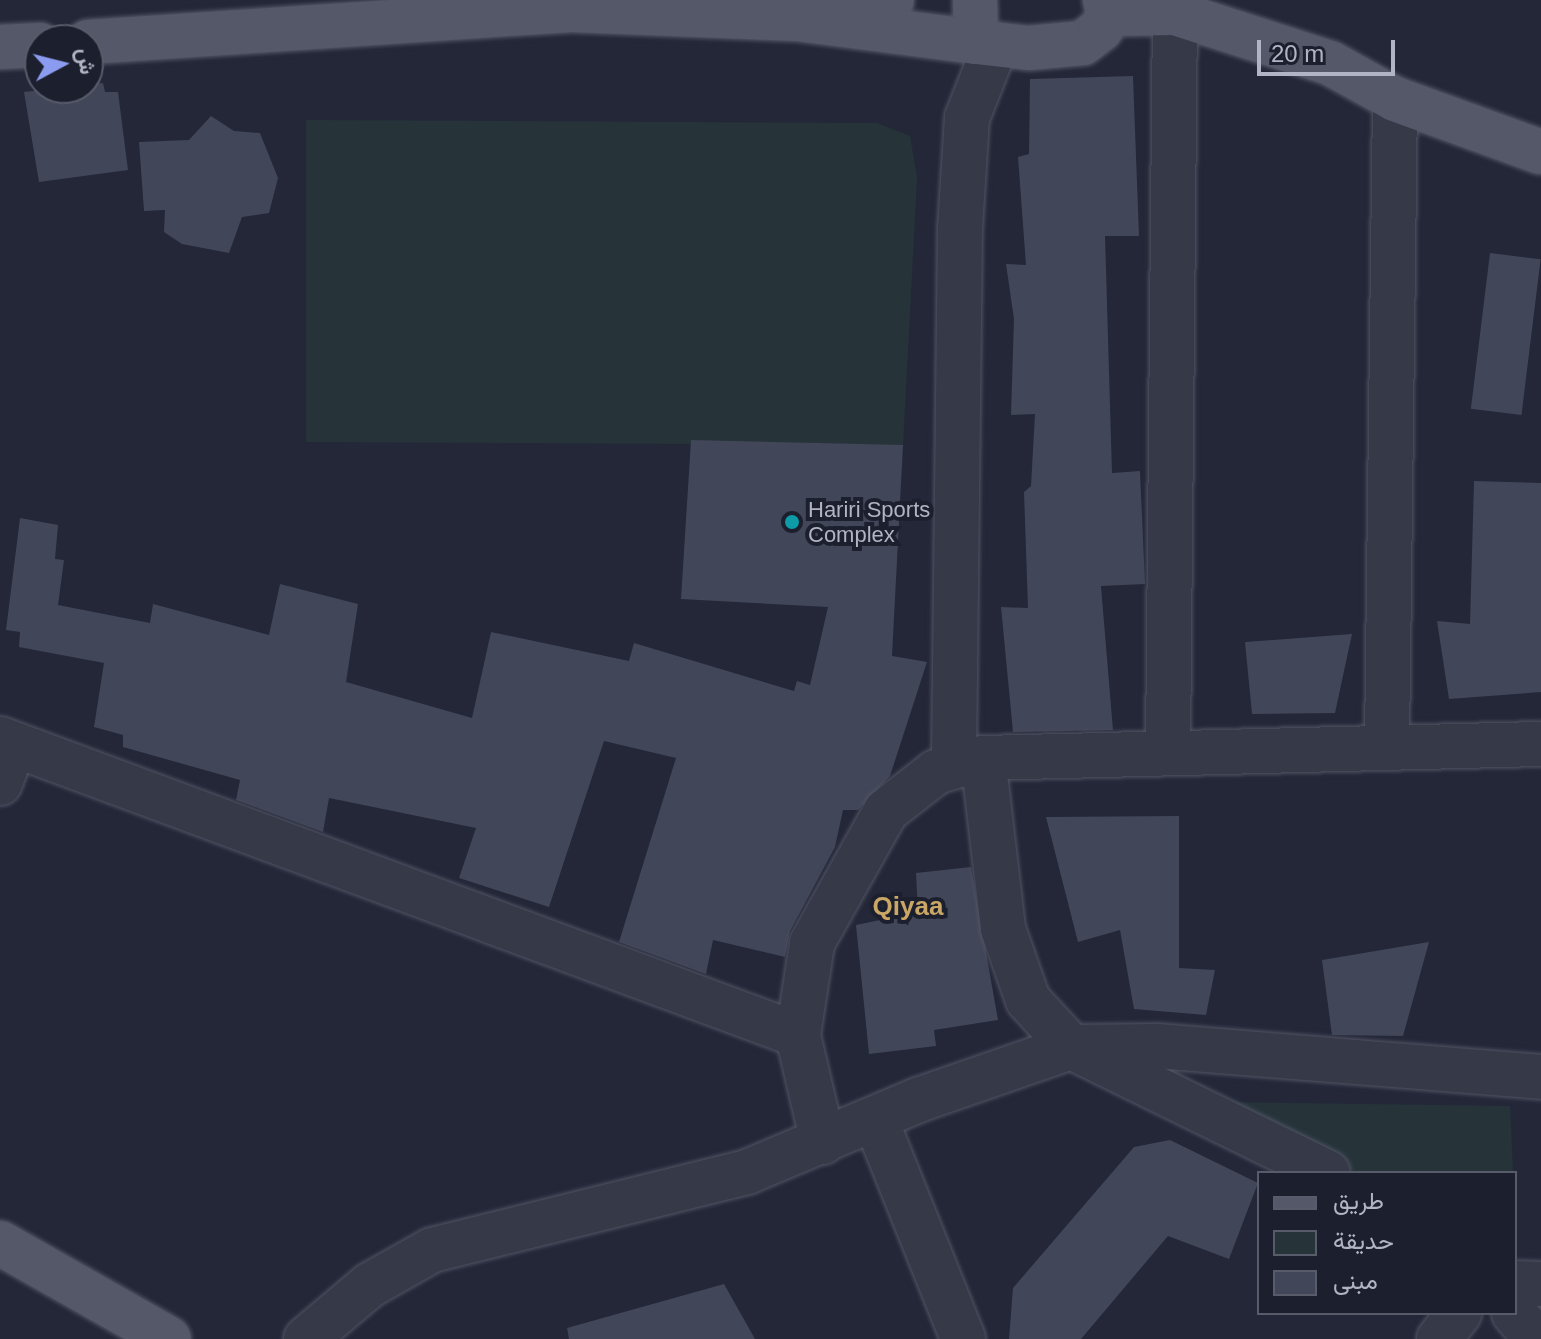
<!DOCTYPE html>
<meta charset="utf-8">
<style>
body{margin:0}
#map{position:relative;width:1541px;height:1339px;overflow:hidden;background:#232738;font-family:Helvetica,Vazirmatn,sans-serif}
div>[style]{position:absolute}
.green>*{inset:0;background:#26343a}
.building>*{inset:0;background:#424659;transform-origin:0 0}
.roads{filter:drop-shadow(0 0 2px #515463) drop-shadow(0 0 2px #515463)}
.minor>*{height:44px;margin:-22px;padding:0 22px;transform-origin:22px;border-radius:22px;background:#363a48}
.major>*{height:44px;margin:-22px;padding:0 22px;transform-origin:22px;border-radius:22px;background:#545868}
.dots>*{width:22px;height:22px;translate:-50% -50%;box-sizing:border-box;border:4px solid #1c1f2d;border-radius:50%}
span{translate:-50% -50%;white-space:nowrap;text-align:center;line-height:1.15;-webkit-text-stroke:8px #1c1f2d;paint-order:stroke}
.poi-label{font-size:22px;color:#b1b4c4}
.left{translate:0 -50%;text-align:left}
.quarter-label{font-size:26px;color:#cba765;font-weight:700}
.legend{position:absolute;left:1257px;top:1171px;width:260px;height:144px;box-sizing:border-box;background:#1c1f2d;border:2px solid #585b69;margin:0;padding:10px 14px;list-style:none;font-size:24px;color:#b1b4c4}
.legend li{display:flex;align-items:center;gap:16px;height:40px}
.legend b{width:40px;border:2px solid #585b69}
.north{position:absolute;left:24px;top:24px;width:80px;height:80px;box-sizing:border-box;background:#1c1f2d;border:2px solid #585b69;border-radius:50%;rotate:83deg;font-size:22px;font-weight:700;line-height:32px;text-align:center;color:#b1b4c4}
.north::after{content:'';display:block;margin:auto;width:28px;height:36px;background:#8b9cf0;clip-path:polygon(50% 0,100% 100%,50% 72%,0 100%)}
.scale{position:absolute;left:1257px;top:40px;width:138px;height:36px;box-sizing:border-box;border:4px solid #b1b4c4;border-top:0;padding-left:10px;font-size:24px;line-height:28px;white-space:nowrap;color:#b1b4c4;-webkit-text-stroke:6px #1c1f2d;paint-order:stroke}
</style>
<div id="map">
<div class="green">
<i style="clip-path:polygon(306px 120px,877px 123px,910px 136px,917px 178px,903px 445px,306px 442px)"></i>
<i style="clip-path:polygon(1220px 1102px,1510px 1106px,1513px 1173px,1344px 1173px)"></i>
</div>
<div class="building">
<i style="clip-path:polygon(1133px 76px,1139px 236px,1105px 236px,1112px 473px,1140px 471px,1145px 584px,1101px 586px,1113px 730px,1013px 732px,1001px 607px,1028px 608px,1024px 492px,1031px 486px,1035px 414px,1011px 415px,1014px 319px,1006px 264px,1026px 265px,1018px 157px,1029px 154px,1030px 79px)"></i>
<i style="clip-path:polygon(103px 83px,105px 92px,118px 92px,128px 170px,39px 182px,24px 92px)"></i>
<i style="clip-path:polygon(211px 116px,234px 131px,260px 133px,278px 178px,269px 213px,242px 217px,229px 253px,182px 244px,164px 232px,165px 210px,144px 211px,139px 142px,189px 140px)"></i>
<i style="left:1490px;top:253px;width:51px;height:157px;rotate:7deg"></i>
<i style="clip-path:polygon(691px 440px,903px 445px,892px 656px,927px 662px,890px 776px,858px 810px,843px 810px,835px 847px,790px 931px,785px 957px,713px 940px,706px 974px,619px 942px,676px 758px,604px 741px,549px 907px,459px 878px,476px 828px,329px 798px,323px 832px,236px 800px,240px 780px,123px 747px,123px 735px,94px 727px,104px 663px,19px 647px,20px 632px,6px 630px,20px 518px,58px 525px,55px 559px,64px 560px,58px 605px,150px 623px,153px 604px,269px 635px,280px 584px,358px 604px,346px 682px,472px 718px,491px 632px,629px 661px,634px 643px,794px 691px,797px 681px,810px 685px,828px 607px,681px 599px)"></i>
<i style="clip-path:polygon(1474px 481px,1541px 483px,1541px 692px,1449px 699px,1437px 621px,1470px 624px)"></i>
<i style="clip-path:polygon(1352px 634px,1335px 713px,1252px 714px,1245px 642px)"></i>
<i style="clip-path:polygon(1179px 816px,1179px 968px,1215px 970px,1206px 1015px,1134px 1009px,1120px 930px,1078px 942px,1046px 817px)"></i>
<i style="clip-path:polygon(971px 867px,998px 1020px,934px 1030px,936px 1046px,869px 1054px,856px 925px,918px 912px,916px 873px)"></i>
<i style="clip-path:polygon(1429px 942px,1403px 1036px,1332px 1035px,1322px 960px)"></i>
<i style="clip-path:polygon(1170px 1140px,1258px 1183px,1229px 1259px,1168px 1236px,1081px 1339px,1009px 1339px,1013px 1288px,1134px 1147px)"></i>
<i style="clip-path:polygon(724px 1284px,755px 1339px,569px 1339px,567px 1328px)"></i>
</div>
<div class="roads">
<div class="minor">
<i style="left:0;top:739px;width:851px;rotate:20.35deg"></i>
<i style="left:1387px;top:744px;width:645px;rotate:-89.29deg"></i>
<i style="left:1168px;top:750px;width:737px;rotate:-89.46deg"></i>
<i style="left:983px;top:758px;width:172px;rotate:83.3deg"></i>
<i style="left:1003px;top:929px;width:75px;rotate:70.6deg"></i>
<i style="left:1028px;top:1000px;width:64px;rotate:47.5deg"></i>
<i style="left:1071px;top:1047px;width:286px;rotate:26.1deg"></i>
<i style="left:954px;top:762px;width:533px;rotate:-89.36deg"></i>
<i style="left:960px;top:229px;width:111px;rotate:-86.4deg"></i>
<i style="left:967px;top:118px;width:76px;rotate:-68.5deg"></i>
<i style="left:0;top:783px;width:40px;rotate:-69.8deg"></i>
<i style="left:876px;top:1121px;width:235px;rotate:68.2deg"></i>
<i style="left:823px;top:1142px;width:110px;rotate:-103.2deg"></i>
<i style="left:798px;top:1035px;width:93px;rotate:-81.3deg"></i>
<i style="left:812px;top:943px;width:151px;rotate:-60.7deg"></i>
<i style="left:886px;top:811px;width:63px;rotate:-38deg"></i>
<i style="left:936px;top:772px;width:49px;rotate:-16.6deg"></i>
<i style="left:983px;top:758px;width:558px;rotate:-1.44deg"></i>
<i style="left:1515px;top:1283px;width:26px;rotate:2deg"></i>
<i style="left:1514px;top:1313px;width:35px;rotate:49deg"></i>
<i style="left:306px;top:1339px;width:84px;rotate:-40.2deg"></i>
<i style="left:370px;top:1285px;width:71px;rotate:-29.4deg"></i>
<i style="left:432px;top:1250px;width:325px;rotate:-13.9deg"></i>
<i style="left:747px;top:1172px;width:186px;rotate:-22.8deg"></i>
<i style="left:918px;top:1100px;width:162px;rotate:-19.1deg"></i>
<i style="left:1071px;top:1047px;width:86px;rotate:-0.7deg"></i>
<i style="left:1157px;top:1046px;width:385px;rotate:4.6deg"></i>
<i style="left:1439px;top:1339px;width:33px;rotate:-52deg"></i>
</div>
<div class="major">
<i style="left:975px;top:0;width:42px;rotate:88.6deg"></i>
<i style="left:976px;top:42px;width:53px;rotate:6.5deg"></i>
<i style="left:1029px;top:48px;width:54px;rotate:-5.3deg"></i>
<i style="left:1083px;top:43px;width:23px;rotate:-38deg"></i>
<i style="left:1101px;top:29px;width:17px;rotate:-62deg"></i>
<i style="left:1109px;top:14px;width:15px;rotate:-106deg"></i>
<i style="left:827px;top:13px;width:66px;rotate:-11.3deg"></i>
<i style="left:1109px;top:14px;width:66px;rotate:-0.9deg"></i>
<i style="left:1175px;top:13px;width:163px;rotate:17.9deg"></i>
<i style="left:1330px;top:63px;width:74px;rotate:29deg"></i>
<i style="left:1395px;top:99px;width:155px;rotate:20deg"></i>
<i style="left:88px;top:42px;width:484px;rotate:-3.8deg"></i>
<i style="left:571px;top:10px;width:226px;rotate:2.3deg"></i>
<i style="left:797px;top:19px;width:180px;rotate:7.3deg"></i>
<i style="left:0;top:47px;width:40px;rotate:-2.9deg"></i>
<i style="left:0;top:1243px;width:194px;rotate:29.6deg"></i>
</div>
</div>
<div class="dots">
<i style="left:792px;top:522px;background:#0f9aa8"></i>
</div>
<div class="poi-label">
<span class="left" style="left:808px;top:522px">Hariri Sports<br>Complex</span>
</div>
<div class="quarter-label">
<span style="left:908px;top:907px">Qiyaa</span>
</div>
<ul class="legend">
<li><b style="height:10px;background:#545868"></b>طريق</li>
<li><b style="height:22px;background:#26343a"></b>حديقة</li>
<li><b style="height:22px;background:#424659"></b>مبنى</li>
</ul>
<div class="north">ش</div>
<div class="scale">20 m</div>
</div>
